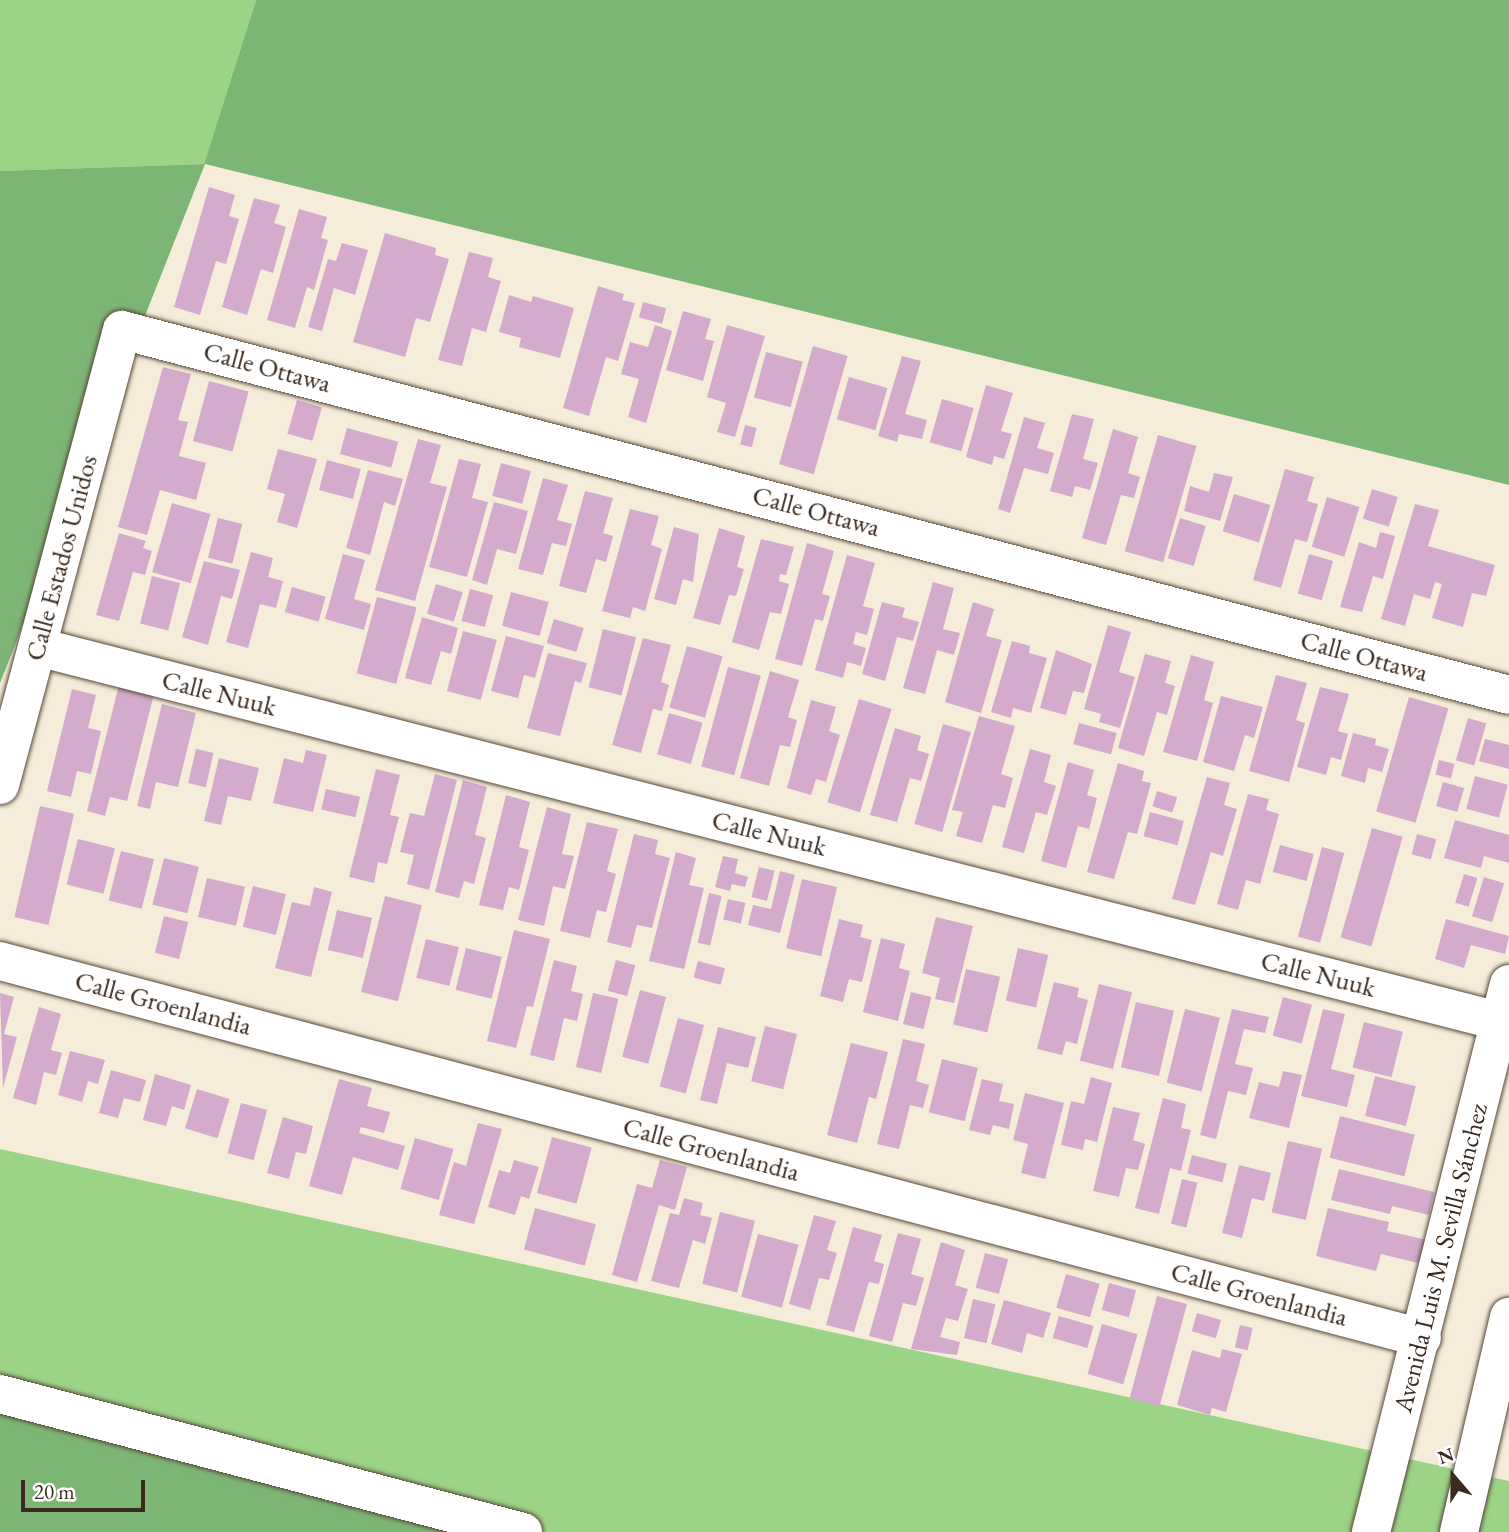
<!DOCTYPE html>
<meta charset="utf-8">
<style>
body{margin:0}
#map{position:relative;width:1509px;height:1532px;overflow:hidden;background:#f5edd9;font-family:"EB Garamond",serif}
div>[style]{position:absolute}
.green>*{inset:0;background:#9bd487}
.forest>*{inset:0;background:#7cb674}
.building>*{inset:0;background:#d4aacd;transform-origin:0 0}
.roads{filter:drop-shadow(0 0 2px #57473a) drop-shadow(0 0 2px #57473a)}
.minor>*{height:38px;margin:-19px;padding:0 19px;transform-origin:19px;border-radius:19px;background:#fff}
.tertiary>*{height:38px;margin:-19px;padding:0 19px;transform-origin:19px;border-radius:19px;background:#fff}
span{translate:-50% -50%;white-space:nowrap;text-align:center;line-height:1.15;-webkit-text-stroke:7px #fff;paint-order:stroke}
.street-label{font-size:26px;color:#3b2a1e}
.north{position:absolute;left:1418px;top:1441px;width:70px;height:70px;-webkit-text-stroke:5px #fff;paint-order:stroke;rotate:340deg;font-size:19px;font-weight:700;line-height:28px;text-align:center;color:#3b2a1e}
.north::after{content:'';display:block;margin:auto;width:24px;height:32px;background:#3b2a1e;clip-path:polygon(50% 0,100% 100%,50% 72%,0 100%)}
.scale{position:absolute;left:21px;top:1480px;width:124px;height:32px;box-sizing:border-box;border:4px solid #3b2a1e;border-top:0;padding-left:9px;font-size:21px;line-height:24px;white-space:nowrap;color:#3b2a1e;-webkit-text-stroke:5px #fff;paint-order:stroke}
</style>
<div id="map">
<div class="green">
<i style="clip-path:polygon(0 0,256px 0,204px 164px,0 171px)"></i>
<i style="clip-path:polygon(0 1149px,1509px 1481px,1509px 1532px,511px 1532px,0 1406px)"></i>
</div>
<div class="forest">
<i style="clip-path:polygon(256px 0,1509px 0,1509px 485px,205px 164px,0 683px,0 171px,204px 164px)"></i>
<i style="clip-path:polygon(0 1406px,511px 1532px,0 1532px)"></i>
</div>
<div class="building">
<i style="clip-path:polygon(209px 187px,235px 195px,229px 216px,239px 219px,226px 264px,216px 261px,200px 315px,174px 307px)"></i>
<i style="clip-path:polygon(254px 198px,280px 205px,274px 223px,286px 227px,273px 273px,261px 269px,247px 315px,222px 307px)"></i>
<i style="clip-path:polygon(299px 209px,327px 217px,321px 238px,328px 240px,314px 290px,307px 287px,295px 328px,267px 320px)"></i>
<i style="clip-path:polygon(385px 233px,436px 248px,435px 255px,449px 259px,430px 322px,416px 318px,405px 357px,353px 342px)"></i>
<i style="clip-path:polygon(342px 243px,368px 250px,355px 295px,334px 288px,322px 331px,308px 327px,328px 259px,336px 261px)"></i>
<i style="clip-path:polygon(469px 252px,493px 258px,488px 277px,501px 281px,486px 332px,472px 328px,462px 366px,438px 360px)"></i>
<i style="clip-path:polygon(598px 286px,624px 294px,622px 300px,635px 303px,618px 361px,606px 357px,589px 416px,563px 408px)"></i>
<i style="clip-path:polygon(509px 295px,531px 302px,533px 296px,574px 308px,560px 358px,519px 347px,521px 338px,499px 332px)"></i>
<i style="left:643px;top:302px;width:24px;height:16px;rotate:15deg"></i>
<i style="clip-path:polygon(683px 311px,711px 319px,705px 339px,714px 341px,703px 381px,666px 370px)"></i>
<i style="clip-path:polygon(655px 325px,672px 331px,646px 423px,628px 417px,639px 379px,621px 374px,630px 342px,648px 347px)"></i>
<i style="clip-path:polygon(727px 325px,765px 336px,735px 437px,717px 432px,726px 403px,707px 397px)"></i>
<i style="left:813px;top:346px;width:36px;height:123px;rotate:16deg"></i>
<i style="left:766px;top:352px;width:38px;height:47px;rotate:15deg"></i>
<i style="clip-path:polygon(902px 356px,921px 361px,905px 414px,927px 420px,922px 439px,899px 434px,897px 442px,878px 436px)"></i>
<i style="clip-path:polygon(163px 367px,191px 374px,178px 420px,188px 422px,179px 456px,206px 463px,196px 500px,160px 490px,147px 535px,118px 527px)"></i>
<i style="left:849px;top:377px;width:40px;height:44px;rotate:16deg"></i>
<i style="left:209px;top:381px;width:41px;height:62px;rotate:15deg"></i>
<i style="clip-path:polygon(986px 385px,1013px 393px,1001px 431px,1012px 434px,1004px 459px,994px 456px,992px 465px,966px 457px)"></i>
<i style="left:942px;top:399px;width:33px;height:45px;rotate:16deg"></i>
<i style="left:297px;top:400px;width:26px;height:35px;rotate:16deg"></i>
<i style="clip-path:polygon(1072px 414px,1094px 419px,1083px 459px,1098px 463px,1090px 490px,1075px 486px,1072px 497px,1050px 491px)"></i>
<i style="clip-path:polygon(1024px 417px,1045px 423px,1037px 448px,1054px 453px,1048px 474px,1024px 468px,1010px 513px,998px 509px)"></i>
<i style="left:745px;top:425px;width:12px;height:20px;rotate:14deg"></i>
<i style="left:347px;top:428px;width:53px;height:27px;rotate:15deg"></i>
<i style="clip-path:polygon(1113px 429px,1138px 437px,1128px 473px,1140px 477px,1134px 498px,1121px 495px,1106px 545px,1082px 538px)"></i>
<i style="left:1158px;top:435px;width:40px;height:121px;rotate:16deg"></i>
<i style="clip-path:polygon(418px 439px,441px 445px,430px 483px,447px 487px,415px 601px,375px 590px)"></i>
<i style="clip-path:polygon(278px 449px,317px 459px,297px 528px,277px 522px,285px 494px,267px 489px)"></i>
<i style="clip-path:polygon(459px 459px,481px 464px,472px 498px,488px 502px,467px 577px,429px 567px)"></i>
<i style="left:327px;top:460px;width:35px;height:31px;rotate:15deg"></i>
<i style="left:501px;top:463px;width:31px;height:34px;rotate:15deg"></i>
<i style="clip-path:polygon(1285px 469px,1314px 477px,1307px 501px,1318px 504px,1307px 542px,1295px 539px,1281px 588px,1253px 580px)"></i>
<i style="clip-path:polygon(368px 470px,403px 479px,395px 506px,384px 502px,370px 555px,346px 548px)"></i>
<i style="clip-path:polygon(1214px 473px,1233px 477px,1220px 521px,1184px 511px,1190px 486px,1209px 492px)"></i>
<i style="clip-path:polygon(543px 478px,568px 485px,557px 520px,572px 524px,566px 546px,552px 543px,543px 575px,518px 569px)"></i>
<i style="left:1372px;top:489px;width:27px;height:31px;rotate:17deg"></i>
<i style="clip-path:polygon(585px 491px,613px 498px,603px 533px,613px 536px,606px 562px,596px 559px,586px 593px,559px 586px)"></i>
<i style="left:1234px;top:494px;width:38px;height:39px;rotate:17deg"></i>
<i style="left:1327px;top:497px;width:34px;height:52px;rotate:17deg"></i>
<i style="clip-path:polygon(494px 502px,528px 511px,516px 554px,497px 549px,487px 585px,472px 580px)"></i>
<i style="left:172px;top:503px;width:40px;height:72px;rotate:16deg"></i>
<i style="clip-path:polygon(1415px 504px,1439px 510px,1428px 546px,1495px 565px,1486px 596px,1472px 593px,1463px 627px,1432px 618px,1442px 584px,1435px 582px,1430px 599px,1414px 594px,1405px 626px,1381px 619px)"></i>
<i style="clip-path:polygon(630px 509px,659px 516px,651px 545px,662px 549px,645px 611px,633px 607px,630px 618px,602px 611px)"></i>
<i style="left:218px;top:518px;width:25px;height:41px;rotate:14deg"></i>
<i style="left:1180px;top:518px;width:27px;height:42px;rotate:17deg"></i>
<i style="clip-path:polygon(674px 527px,699px 534px,693px 582px,683px 579px,676px 605px,654px 599px)"></i>
<i style="clip-path:polygon(719px 528px,745px 536px,737px 567px,744px 569px,736px 596px,729px 595px,720px 625px,693px 618px)"></i>
<i style="clip-path:polygon(1380px 532px,1395px 536px,1383px 579px,1373px 576px,1362px 612px,1340px 607px,1359px 542px,1376px 548px)"></i>
<i style="clip-path:polygon(119px 533px,146px 541px,143px 548px,152px 551px,145px 575px,133px 572px,119px 621px,96px 615px)"></i>
<i style="clip-path:polygon(761px 539px,794px 547px,786px 575px,780px 574px,779px 581px,789px 584px,781px 614px,770px 612px,759px 650px,732px 642px)"></i>
<i style="clip-path:polygon(807px 543px,834px 551px,822px 594px,830px 596px,823px 621px,815px 619px,802px 666px,775px 659px)"></i>
<i style="clip-path:polygon(251px 552px,273px 558px,268px 577px,283px 581px,276px 608px,260px 604px,248px 648px,226px 642px)"></i>
<i style="clip-path:polygon(343px 554px,365px 560px,354px 599px,371px 604px,364px 630px,325px 619px)"></i>
<i style="left:1309px;top:554px;width:25px;height:41px;rotate:16deg"></i>
<i style="clip-path:polygon(847px 555px,875px 563px,863px 606px,874px 609px,867px 635px,856px 632px,853px 644px,866px 648px,861px 666px,847px 662px,843px 678px,815px 670px)"></i>
<i style="clip-path:polygon(204px 561px,240px 570px,232px 599px,221px 596px,208px 645px,182px 637px)"></i>
<i style="left:152px;top:576px;width:29px;height:49px;rotate:14deg"></i>
<i style="clip-path:polygon(933px 582px,954px 588px,943px 629px,960px 633px,954px 655px,937px 650px,925px 694px,903px 688px)"></i>
<i style="left:436px;top:584px;width:28px;height:31px;rotate:17deg"></i>
<i style="left:292px;top:587px;width:35px;height:26px;rotate:16deg"></i>
<i style="left:470px;top:589px;width:24px;height:33px;rotate:15deg"></i>
<i style="left:511px;top:592px;width:39px;height:35px;rotate:15deg"></i>
<i style="left:377px;top:597px;width:41px;height:79px;rotate:15deg"></i>
<i style="clip-path:polygon(882px 602px,905px 608px,902px 617px,919px 622px,913px 641px,897px 637px,885px 681px,862px 674px)"></i>
<i style="clip-path:polygon(973px 602px,994px 609px,986px 636px,1002px 640px,981px 713px,945px 702px)"></i>
<i style="clip-path:polygon(422px 617px,458px 628px,451px 654px,441px 651px,431px 685px,405px 678px)"></i>
<i style="left:554px;top:619px;width:31px;height:25px;rotate:17deg"></i>
<i style="clip-path:polygon(1108px 625px,1131px 632px,1119px 672px,1135px 677px,1120px 728px,1099px 722px,1101px 714px,1084px 709px)"></i>
<i style="left:603px;top:629px;width:34px;height:60px;rotate:14deg"></i>
<i style="left:463px;top:631px;width:35px;height:62px;rotate:15deg"></i>
<i style="clip-path:polygon(506px 636px,544px 646px,535px 678px,524px 675px,518px 698px,491px 691px)"></i>
<i style="clip-path:polygon(643px 638px,671px 645px,661px 682px,669px 685px,662px 711px,653px 709px,641px 753px,612px 745px)"></i>
<i style="clip-path:polygon(1012px 641px,1030px 646px,1029px 653px,1047px 658px,1031px 713px,1013px 708px,1011px 718px,991px 712px)"></i>
<i style="left:687px;top:646px;width:37px;height:64px;rotate:16deg"></i>
<i style="clip-path:polygon(1056px 650px,1092px 664px,1084px 693px,1073px 691px,1066px 715px,1040px 708px)"></i>
<i style="clip-path:polygon(548px 653px,587px 663px,581px 683px,575px 681px,560px 736px,527px 728px)"></i>
<i style="clip-path:polygon(1145px 654px,1171px 661px,1165px 683px,1175px 686px,1167px 715px,1157px 712px,1144px 756px,1118px 748px)"></i>
<i style="clip-path:polygon(1191px 655px,1214px 662px,1204px 700px,1213px 703px,1197px 761px,1163px 752px)"></i>
<i style="left:728px;top:667px;width:34px;height:103px;rotate:15deg"></i>
<i style="clip-path:polygon(770px 671px,799px 680px,788px 717px,797px 720px,790px 747px,780px 745px,769px 786px,740px 778px)"></i>
<i style="clip-path:polygon(1276px 675px,1307px 683px,1296px 720px,1305px 723px,1289px 782px,1249px 771px)"></i>
<i style="clip-path:polygon(119px 685px,154px 694px,127px 801px,110px 797px,105px 816px,87px 811px)"></i>
<i style="clip-path:polygon(1320px 687px,1349px 694px,1338px 731px,1348px 734px,1341px 760px,1331px 757px,1326px 775px,1297px 767px)"></i>
<i style="clip-path:polygon(72px 689px,96px 695px,88px 728px,101px 731px,91px 774px,77px 771px,71px 797px,47px 791px)"></i>
<i style="clip-path:polygon(1221px 696px,1263px 707px,1254px 738px,1245px 735px,1234px 771px,1203px 762px)"></i>
<i style="left:1409px;top:697px;width:41px;height:119px;rotate:16deg"></i>
<i style="left:859px;top:699px;width:34px;height:108px;rotate:17deg"></i>
<i style="clip-path:polygon(811px 700px,836px 707px,829px 731px,840px 735px,826px 782px,816px 779px,811px 795px,787px 788px)"></i>
<i style="clip-path:polygon(162px 704px,196px 713px,178px 787px,156px 782px,150px 809px,137px 806px)"></i>
<i style="left:669px;top:713px;width:35px;height:43px;rotate:16deg"></i>
<i style="clip-path:polygon(979px 716px,1015px 726px,1001px 774px,1013px 778px,1005px 808px,993px 805px,982px 843px,956px 836px,963px 812px,952px 810px)"></i>
<i style="left:1468px;top:718px;width:19px;height:44px;rotate:16deg"></i>
<i style="left:1079px;top:723px;width:39px;height:22px;rotate:15deg"></i>
<i style="left:943px;top:724px;width:29px;height:104px;rotate:16deg"></i>
<i style="clip-path:polygon(895px 728px,921px 736px,917px 750px,929px 754px,921px 781px,910px 778px,897px 822px,870px 815px)"></i>
<i style="clip-path:polygon(1353px 733px,1376px 739px,1375px 745px,1389px 749px,1382px 772px,1368px 768px,1365px 783px,1341px 776px)"></i>
<i style="clip-path:polygon(1485px 739px,1509px 745px,1509px 769px,1479px 761px)"></i>
<i style="left:196px;top:749px;width:18px;height:35px;rotate:13deg"></i>
<i style="clip-path:polygon(1030px 749px,1051px 755px,1044px 782px,1056px 786px,1047px 815px,1036px 812px,1024px 853px,1002px 847px)"></i>
<i style="clip-path:polygon(306px 750px,327px 755px,313px 812px,273px 803px,284px 758px,303px 763px)"></i>
<i style="clip-path:polygon(219px 758px,259px 768px,251px 801px,228px 796px,221px 825px,204px 821px)"></i>
<i style="left:1439px;top:760px;width:16px;height:15px;rotate:14deg"></i>
<i style="clip-path:polygon(1068px 762px,1094px 770px,1087px 795px,1097px 798px,1089px 829px,1078px 826px,1066px 868px,1041px 861px)"></i>
<i style="clip-path:polygon(1118px 763px,1144px 771px,1142px 781px,1151px 783px,1137px 834px,1128px 832px,1114px 879px,1087px 872px)"></i>
<i style="clip-path:polygon(376px 769px,400px 775px,390px 815px,399px 817px,387px 864px,378px 862px,374px 883px,349px 877px)"></i>
<i style="clip-path:polygon(435px 774px,457px 780px,429px 890px,407px 884px,414px 855px,400px 852px,410px 813px,424px 816px)"></i>
<i style="left:1475px;top:776px;width:34px;height:34px;rotate:15deg"></i>
<i style="clip-path:polygon(1207px 777px,1230px 783px,1224px 805px,1237px 809px,1223px 856px,1211px 852px,1195px 905px,1172px 899px)"></i>
<i style="clip-path:polygon(463px 780px,487px 787px,475px 835px,486px 838px,474px 884px,464px 881px,459px 898px,435px 892px)"></i>
<i style="left:1443px;top:782px;width:22px;height:25px;rotate:16deg"></i>
<i style="left:326px;top:789px;width:35px;height:21px;rotate:13deg"></i>
<i style="left:1157px;top:791px;width:21px;height:16px;rotate:17deg"></i>
<i style="clip-path:polygon(1248px 794px,1269px 799px,1266px 810px,1279px 814px,1260px 884px,1246px 880px,1238px 910px,1217px 904px)"></i>
<i style="clip-path:polygon(506px 795px,530px 802px,519px 847px,529px 850px,519px 890px,509px 887px,503px 910px,479px 905px)"></i>
<i style="left:40px;top:806px;width:35px;height:114px;rotate:13deg"></i>
<i style="clip-path:polygon(547px 807px,571px 814px,562px 854px,574px 856px,565px 889px,553px 886px,544px 926px,518px 920px)"></i>
<i style="left:1150px;top:812px;width:35px;height:25px;rotate:15deg"></i>
<i style="clip-path:polygon(1455px 820px,1509px 835px,1509px 863px,1484px 856px,1481px 868px,1444px 858px)"></i>
<i style="clip-path:polygon(587px 822px,618px 829px,607px 871px,616px 874px,606px 912px,597px 910px,590px 938px,560px 931px)"></i>
<i style="left:1372px;top:828px;width:32px;height:114px;rotate:16deg"></i>
<i style="clip-path:polygon(634px 834px,658px 840px,655px 854px,670px 858px,652px 928px,637px 925px,631px 948px,607px 942px)"></i>
<i style="left:1417px;top:834px;width:20px;height:21px;rotate:15deg"></i>
<i style="left:78px;top:839px;width:38px;height:47px;rotate:14deg"></i>
<i style="left:1280px;top:845px;width:35px;height:28px;rotate:15deg"></i>
<i style="left:1322px;top:847px;width:23px;height:93px;rotate:15deg"></i>
<i style="left:121px;top:851px;width:34px;height:51px;rotate:14deg"></i>
<i style="clip-path:polygon(676px 852px,696px 858px,689px 885px,704px 888px,684px 969px,649px 961px)"></i>
<i style="clip-path:polygon(723px 856px,738px 859px,735px 873px,748px 877px,745px 887px,732px 884px,730px 891px,715px 887px)"></i>
<i style="left:164px;top:858px;width:36px;height:48px;rotate:14deg"></i>
<i style="left:759px;top:867px;width:16px;height:31px;rotate:14deg"></i>
<i style="clip-path:polygon(780px 871px,795px 875px,780px 933px,748px 925px,753px 905px,771px 909px)"></i>
<i style="left:1464px;top:874px;width:14px;height:30px;rotate:17deg"></i>
<i style="left:1484px;top:877px;width:21px;height:41px;rotate:17deg"></i>
<i style="left:207px;top:878px;width:39px;height:40px;rotate:13deg"></i>
<i style="left:802px;top:879px;width:36px;height:71px;rotate:13deg"></i>
<i style="left:253px;top:886px;width:34px;height:42px;rotate:14deg"></i>
<i style="clip-path:polygon(314px 887px,332px 892px,311px 977px,275px 968px,292px 902px,310px 906px)"></i>
<i style="left:709px;top:893px;width:13px;height:51px;rotate:13deg"></i>
<i style="left:385px;top:896px;width:38px;height:99px;rotate:14deg"></i>
<i style="left:728px;top:899px;width:18px;height:21px;rotate:13deg"></i>
<i style="left:337px;top:910px;width:36px;height:41px;rotate:13deg"></i>
<i style="left:164px;top:916px;width:25px;height:38px;rotate:14deg"></i>
<i style="clip-path:polygon(936px 917px,973px 926px,954px 1003px,935px 999px,940px 978px,922px 973px)"></i>
<i style="clip-path:polygon(839px 919px,863px 925px,860px 937px,872px 940px,862px 982px,849px 979px,843px 1002px,820px 996px)"></i>
<i style="clip-path:polygon(1446px 919px,1509px 936px,1505px 954px,1471px 945px,1464px 968px,1435px 959px)"></i>
<i style="clip-path:polygon(514px 930px,550px 939px,533px 1007px,527px 1006px,516px 1048px,487px 1041px)"></i>
<i style="clip-path:polygon(881px 938px,905px 944px,899px 968px,910px 971px,898px 1021px,863px 1012px)"></i>
<i style="left:426px;top:939px;width:34px;height:40px;rotate:14deg"></i>
<i style="left:466px;top:948px;width:37px;height:43px;rotate:14deg"></i>
<i style="left:1018px;top:948px;width:31px;height:54px;rotate:13deg"></i>
<i style="clip-path:polygon(554px 960px,577px 966px,571px 991px,583px 994px,577px 1021px,564px 1018px,554px 1061px,530px 1055px)"></i>
<i style="left:616px;top:960px;width:20px;height:32px;rotate:15deg"></i>
<i style="left:698px;top:961px;width:28px;height:17px;rotate:15deg"></i>
<i style="left:966px;top:969px;width:35px;height:57px;rotate:13deg"></i>
<i style="clip-path:polygon(1054px 982px,1079px 988px,1077px 997px,1088px 1000px,1077px 1044px,1066px 1041px,1062px 1055px,1037px 1049px)"></i>
<i style="left:1099px;top:984px;width:34px;height:79px;rotate:14deg"></i>
<i style="left:640px;top:990px;width:27px;height:69px;rotate:15deg"></i>
<i style="left:911px;top:992px;width:21px;height:33px;rotate:14deg"></i>
<i style="clip-path:polygon(0 993px,14px 997px,4px 1034px,17px 1037px,3px 1088px)"></i>
<i style="left:593px;top:993px;width:26px;height:76px;rotate:13deg"></i>
<i style="left:1283px;top:997px;width:30px;height:40px;rotate:15deg"></i>
<i style="left:1136px;top:1002px;width:39px;height:67px;rotate:13deg"></i>
<i style="clip-path:polygon(39px 1007px,61px 1014px,51px 1050px,62px 1053px,56px 1075px,44px 1072px,36px 1105px,13px 1098px)"></i>
<i style="left:1185px;top:1009px;width:36px;height:76px;rotate:14deg"></i>
<i style="clip-path:polygon(1232px 1009px,1269px 1017px,1265px 1033px,1244px 1029px,1235px 1064px,1253px 1068px,1246px 1095px,1228px 1091px,1216px 1139px,1200px 1135px)"></i>
<i style="clip-path:polygon(1323px 1009px,1345px 1014px,1331px 1069px,1355px 1075px,1347px 1107px,1301px 1096px)"></i>
<i style="left:678px;top:1018px;width:27px;height:71px;rotate:15deg"></i>
<i style="left:1364px;top:1022px;width:40px;height:47px;rotate:14deg"></i>
<i style="left:765px;top:1026px;width:33px;height:57px;rotate:14deg"></i>
<i style="clip-path:polygon(718px 1027px,756px 1037px,748px 1068px,727px 1063px,717px 1104px,700px 1100px)"></i>
<i style="clip-path:polygon(903px 1039px,925px 1044px,916px 1081px,929px 1085px,923px 1108px,910px 1105px,899px 1149px,877px 1144px)"></i>
<i style="clip-path:polygon(851px 1043px,888px 1052px,876px 1099px,869px 1097px,857px 1143px,827px 1135px)"></i>
<i style="clip-path:polygon(70px 1051px,105px 1060px,98px 1084px,88px 1081px,82px 1102px,58px 1095px)"></i>
<i style="left:942px;top:1059px;width:37px;height:55px;rotate:14deg"></i>
<i style="clip-path:polygon(111px 1070px,146px 1080px,140px 1102px,124px 1098px,118px 1118px,99px 1113px)"></i>
<i style="clip-path:polygon(1283px 1071px,1302px 1075px,1289px 1128px,1249px 1118px,1259px 1082px,1279px 1087px)"></i>
<i style="clip-path:polygon(155px 1074px,191px 1085px,184px 1110px,172px 1106px,166px 1126px,143px 1120px)"></i>
<i style="left:1375px;top:1076px;width:42px;height:41px;rotate:14deg"></i>
<i style="clip-path:polygon(1091px 1077px,1112px 1083px,1097px 1142px,1085px 1139px,1083px 1150px,1061px 1145px,1071px 1101px,1084px 1104px)"></i>
<i style="clip-path:polygon(339px 1079px,372px 1088px,367px 1106px,390px 1112px,384px 1133px,361px 1127px,359px 1133px,405px 1146px,398px 1170px,353px 1157px,342px 1195px,309px 1186px)"></i>
<i style="clip-path:polygon(982px 1079px,1003px 1084px,999px 1101px,1014px 1104px,1009px 1129px,993px 1125px,990px 1135px,969px 1130px)"></i>
<i style="left:197px;top:1089px;width:34px;height:41px;rotate:17deg"></i>
<i style="clip-path:polygon(1025px 1093px,1064px 1103px,1045px 1179px,1021px 1173px,1028px 1144px,1013px 1140px)"></i>
<i style="clip-path:polygon(1163px 1098px,1186px 1104px,1181px 1128px,1191px 1130px,1181px 1171px,1170px 1168px,1159px 1214px,1135px 1208px)"></i>
<i style="left:241px;top:1103px;width:27px;height:52px;rotate:15deg"></i>
<i style="clip-path:polygon(1113px 1107px,1140px 1113px,1133px 1140px,1145px 1144px,1138px 1170px,1126px 1168px,1119px 1197px,1093px 1191px)"></i>
<i style="left:1340px;top:1116px;width:77px;height:43px;rotate:14deg"></i>
<i style="clip-path:polygon(283px 1117px,313px 1126px,306px 1154px,296px 1152px,289px 1179px,267px 1173px)"></i>
<i style="clip-path:polygon(478px 1123px,502px 1129px,474px 1224px,439px 1215px,454px 1162px,466px 1166px)"></i>
<i style="left:552px;top:1137px;width:41px;height:58px;rotate:15deg"></i>
<i style="left:415px;top:1138px;width:40px;height:53px;rotate:16deg"></i>
<i style="left:1288px;top:1141px;width:35px;height:73px;rotate:13deg"></i>
<i style="left:1192px;top:1155px;width:36px;height:19px;rotate:14deg"></i>
<i style="clip-path:polygon(514px 1160px,539px 1167px,529px 1199px,521px 1196px,515px 1215px,488px 1207px,499px 1170px,510px 1173px)"></i>
<i style="clip-path:polygon(660px 1160px,687px 1167px,675px 1210px,659px 1205px,637px 1282px,612px 1275px,637px 1184px,652px 1188px)"></i>
<i style="clip-path:polygon(1239px 1165px,1271px 1173px,1264px 1201px,1252px 1198px,1242px 1238px,1222px 1233px)"></i>
<i style="clip-path:polygon(1339px 1169px,1434px 1192px,1429px 1215px,1392px 1206px,1390px 1214px,1331px 1200px)"></i>
<i style="left:1182px;top:1179px;width:16px;height:46px;rotate:14deg"></i>
<i style="clip-path:polygon(684px 1198px,703px 1203px,700px 1215px,712px 1218px,705px 1244px,693px 1240px,679px 1288px,651px 1281px,670px 1213px,679px 1215px)"></i>
<i style="left:535px;top:1208px;width:63px;height:43px;rotate:15deg"></i>
<i style="clip-path:polygon(1328px 1208px,1389px 1222px,1387px 1231px,1432px 1241px,1426px 1265px,1381px 1254px,1376px 1271px,1316px 1256px)"></i>
<i style="left:720px;top:1212px;width:36px;height:74px;rotate:14deg"></i>
<i style="clip-path:polygon(814px 1215px,836px 1221px,827px 1250px,837px 1253px,829px 1280px,819px 1278px,810px 1310px,789px 1304px)"></i>
<i style="clip-path:polygon(853px 1227px,882px 1235px,874px 1261px,884px 1264px,879px 1284px,869px 1282px,854px 1332px,826px 1325px)"></i>
<i style="clip-path:polygon(898px 1233px,921px 1239px,911px 1274px,924px 1278px,916px 1306px,903px 1303px,892px 1342px,869px 1336px)"></i>
<i style="left:758px;top:1234px;width:42px;height:65px;rotate:15deg"></i>
<i style="clip-path:polygon(941px 1242px,965px 1250px,955px 1285px,968px 1289px,958px 1321px,946px 1318px,940px 1337px,960px 1342px,957px 1355px,911px 1349px)"></i>
<i style="left:985px;top:1253px;width:24px;height:36px;rotate:15deg"></i>
<i style="left:1066px;top:1274px;width:35px;height:35px;rotate:16deg"></i>
<i style="left:1109px;top:1283px;width:28px;height:28px;rotate:15deg"></i>
<i style="left:1157px;top:1296px;width:31px;height:106px;rotate:15deg"></i>
<i style="left:973px;top:1299px;width:23px;height:40px;rotate:13deg"></i>
<i style="clip-path:polygon(1004px 1300px,1051px 1313px,1043px 1338px,1027px 1333px,1022px 1353px,991px 1344px)"></i>
<i style="left:1197px;top:1313px;width:25px;height:19px;rotate:16deg"></i>
<i style="left:1059px;top:1316px;width:36px;height:23px;rotate:16deg"></i>
<i style="left:1102px;top:1324px;width:37px;height:52px;rotate:16deg"></i>
<i style="left:1240px;top:1325px;width:13px;height:23px;rotate:13deg"></i>
<i style="clip-path:polygon(1222px 1349px,1242px 1354px,1226px 1412px,1212px 1408px,1210px 1415px,1177px 1405px,1192px 1350px,1220px 1358px)"></i>
</div>
<div class="roads">
<div class="minor">
<i style="left:38px;top:647px;width:1508px;rotate:14.36deg"></i>
<i style="left:0;top:785px;width:471px;rotate:-75deg"></i>
<i style="left:122px;top:330px;width:1434px;rotate:14.74deg"></i>
<i style="left:0;top:961px;width:1471px;rotate:14.85deg"></i>
<i style="left:0;top:1394px;width:541px;rotate:14.78deg"></i>
</div>
<div class="tertiary">
<i style="left:1371px;top:1532px;width:565px;rotate:-75.87deg"></i>
<i style="left:1459px;top:1532px;width:221px;rotate:-76.9deg"></i>
</div>
</div>
<div class="street-label">
<span style="left:267px;top:368px;rotate:15deg">Calle Ottawa</span>
<span style="left:816px;top:512px;rotate:15deg">Calle Ottawa</span>
<span style="left:62px;top:558px;rotate:-75deg">Calle Estados Unidos</span>
<span style="left:1364px;top:657px;rotate:15deg">Calle Ottawa</span>
<span style="left:219px;top:694px;rotate:14deg">Calle Nuuk</span>
<span style="left:769px;top:834px;rotate:14deg">Calle Nuuk</span>
<span style="left:1318px;top:975px;rotate:14deg">Calle Nuuk</span>
<span style="left:163px;top:1004px;rotate:15deg">Calle Groenlandia</span>
<span style="left:711px;top:1150px;rotate:15deg">Calle Groenlandia</span>
<span style="left:1441px;top:1258px;rotate:-76deg">Avenida Luis M. Sevilla Sánchez</span>
<span style="left:1259px;top:1295px;rotate:15deg">Calle Groenlandia</span>
</div>
<div class="north">N</div>
<div class="scale">20 m</div>
</div>
